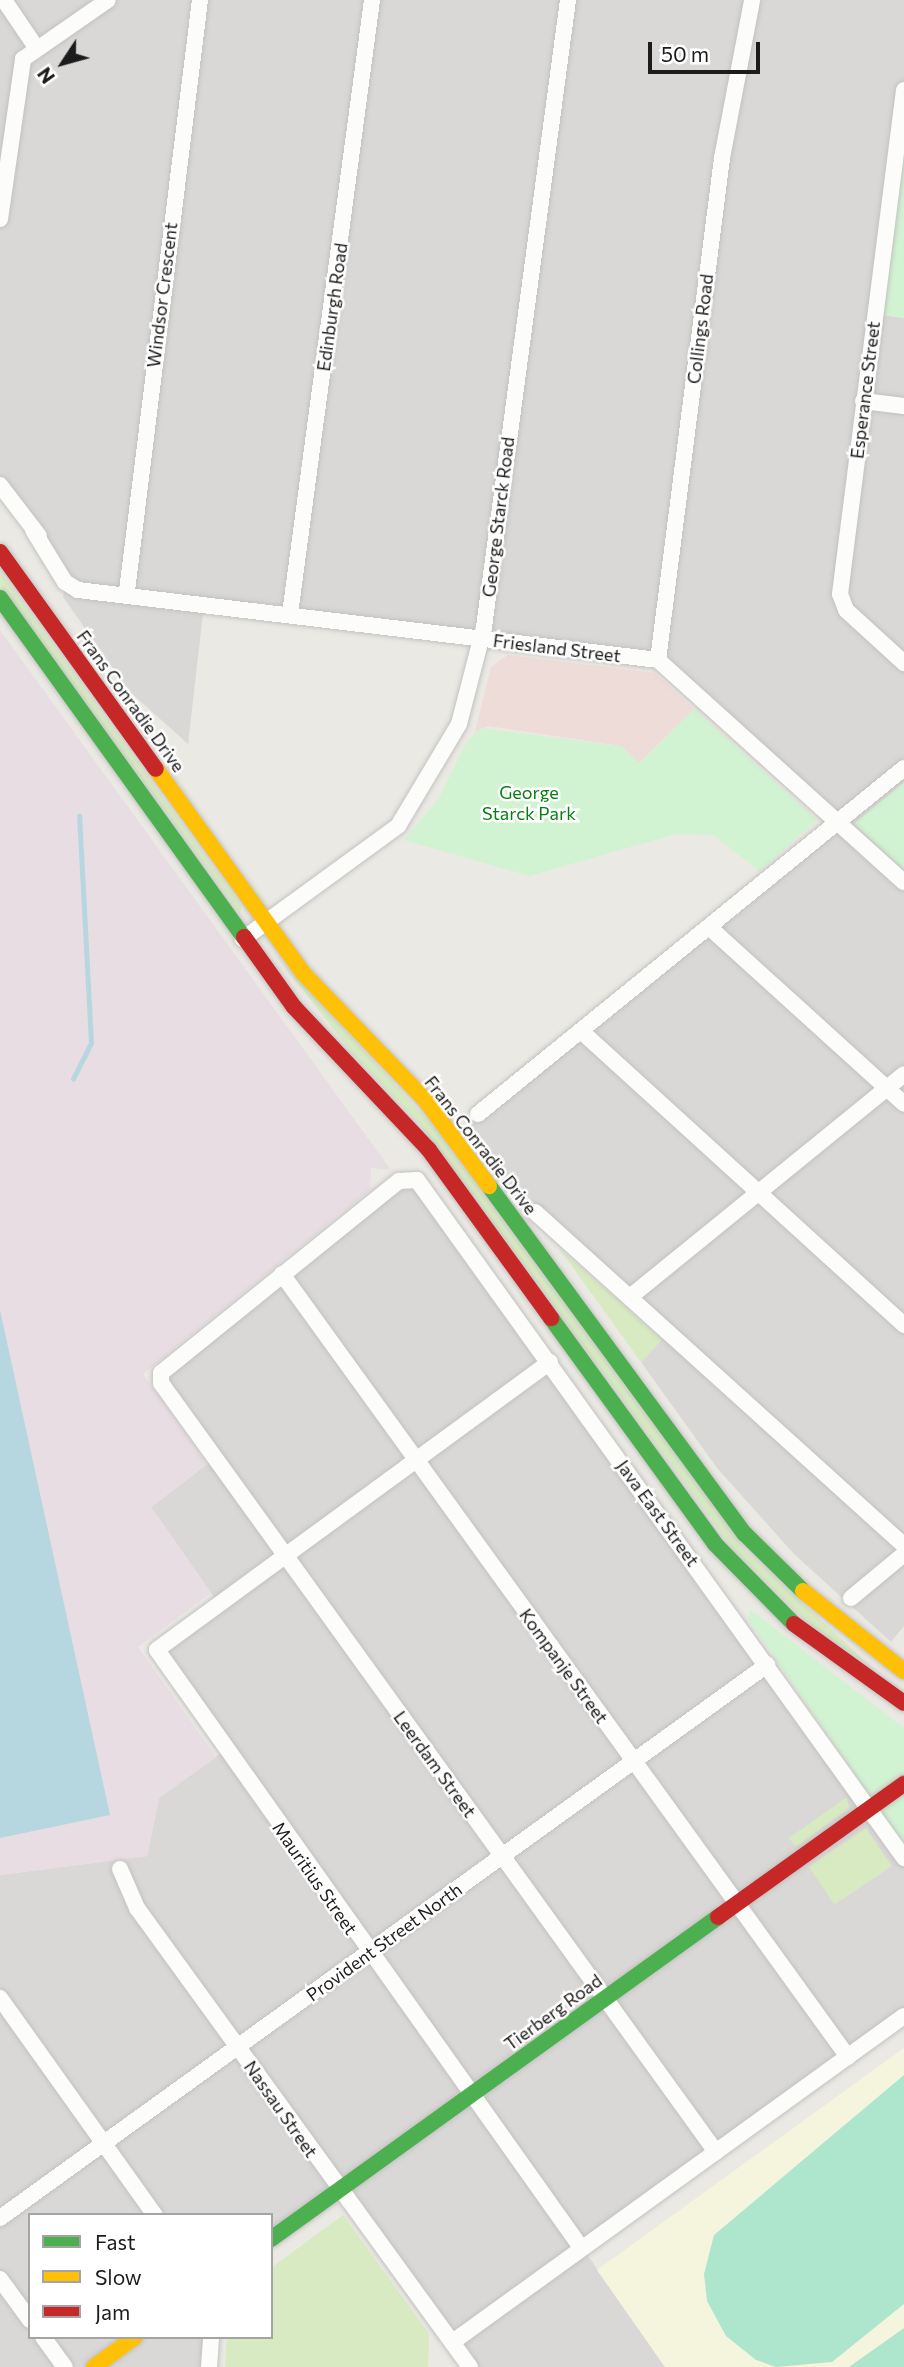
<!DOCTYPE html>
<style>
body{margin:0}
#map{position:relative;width:904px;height:2367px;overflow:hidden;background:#ebe9e4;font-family:Commissioner,sans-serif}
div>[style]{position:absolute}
.residential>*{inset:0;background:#dad8d6}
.commercial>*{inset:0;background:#eedcd8}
.industrial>*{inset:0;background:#e9dde4}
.education>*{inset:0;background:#f5f5de}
.grass>*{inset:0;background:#d7eac1;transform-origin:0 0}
.park>*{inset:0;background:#d1f3d1}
.pitch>*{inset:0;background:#aee5cd}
.water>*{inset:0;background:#b6d7e0}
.stream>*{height:4.5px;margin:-2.25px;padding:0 2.25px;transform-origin:2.25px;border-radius:2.25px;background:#b6d7e0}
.roads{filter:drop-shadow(0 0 2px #c3c2c0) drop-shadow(0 0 2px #c3c2c0)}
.street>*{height:16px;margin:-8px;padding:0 8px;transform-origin:8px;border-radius:8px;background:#fcfcfb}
.fast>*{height:16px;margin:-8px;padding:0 8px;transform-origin:8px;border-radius:8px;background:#4caf50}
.slow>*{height:16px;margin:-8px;padding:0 8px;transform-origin:8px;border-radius:8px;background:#ffc107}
.jam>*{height:16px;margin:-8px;padding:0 8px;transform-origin:8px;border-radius:8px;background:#c62828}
span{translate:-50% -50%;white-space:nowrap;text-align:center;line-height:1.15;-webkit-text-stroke:5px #fff;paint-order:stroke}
.street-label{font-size:18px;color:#1c1c1c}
.park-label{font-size:18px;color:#077e13}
.legend{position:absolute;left:28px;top:2213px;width:245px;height:126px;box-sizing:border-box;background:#fff;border:2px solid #a4a4a4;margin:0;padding:9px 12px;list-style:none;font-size:21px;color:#1c1c1c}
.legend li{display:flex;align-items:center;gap:14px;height:35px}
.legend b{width:35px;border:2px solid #a4a4a4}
.north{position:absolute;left:28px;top:28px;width:70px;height:70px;-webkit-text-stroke:5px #fff;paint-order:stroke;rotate:234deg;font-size:19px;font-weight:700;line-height:28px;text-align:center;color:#1c1c1c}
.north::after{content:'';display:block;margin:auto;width:24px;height:32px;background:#1c1c1c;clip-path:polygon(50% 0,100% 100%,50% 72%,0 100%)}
.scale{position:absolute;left:648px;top:42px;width:112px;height:32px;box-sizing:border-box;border:4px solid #1c1c1c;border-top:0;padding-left:9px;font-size:21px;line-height:24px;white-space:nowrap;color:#1c1c1c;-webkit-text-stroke:5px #fff;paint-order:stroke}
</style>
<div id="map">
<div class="residential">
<i style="clip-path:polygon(0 0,904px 0,904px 97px,876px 314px,904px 318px,904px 1626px,891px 1642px,794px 1554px,717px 1468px,641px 1362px,668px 1333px,535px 1213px,527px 1214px,464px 1127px,836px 823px,657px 662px,204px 605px,188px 744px,129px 691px,63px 597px,66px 579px,0 487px)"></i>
<i style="clip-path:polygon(408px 1178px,904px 1861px,904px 2017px,584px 2250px,665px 2367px,470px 2367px,338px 2192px,271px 2240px,271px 2215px,30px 2215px,30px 2337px,212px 2337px,210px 2367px,0 2367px,0 1875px,147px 1856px,159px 1798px,224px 1751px,158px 1654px,218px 1603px,151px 1507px,214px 1459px,161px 1383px)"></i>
</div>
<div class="commercial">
<i style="clip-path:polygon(508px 655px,655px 673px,694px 709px,639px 763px,621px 746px,488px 726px,475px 732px,491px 667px)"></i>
</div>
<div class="industrial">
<i style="clip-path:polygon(0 630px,391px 1170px,371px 1168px,370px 1190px,143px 1374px,207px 1464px,151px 1507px,211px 1593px,138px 1647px,216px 1757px,159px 1798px,147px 1856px,0 1875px)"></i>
</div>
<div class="education">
<i style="clip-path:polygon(904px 2048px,904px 2367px,665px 2367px,597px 2270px)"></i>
</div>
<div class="grass">
<i style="clip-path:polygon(0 571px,242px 907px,240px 913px,0 585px)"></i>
<i style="clip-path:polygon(273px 952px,432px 1125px,744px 1549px,876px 1671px,807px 1622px,731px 1546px,419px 1123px,352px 1053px)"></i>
<i style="clip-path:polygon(558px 1247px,662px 1339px,644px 1359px,641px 1362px)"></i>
<i style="clip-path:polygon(847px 1797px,849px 1808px,796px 1847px,789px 1838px)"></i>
<i style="left:866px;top:1828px;width:46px;height:69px;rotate:56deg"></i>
<i style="clip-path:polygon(343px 2215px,429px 2334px,428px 2367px,225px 2367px,227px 2337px,271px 2337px,271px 2268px)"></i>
</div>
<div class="park">
<i style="clip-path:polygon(904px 145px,904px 318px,882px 315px)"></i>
<i style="clip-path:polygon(694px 709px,817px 820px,760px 871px,713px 835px,676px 834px,529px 876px,404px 840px,439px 798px,467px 741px,481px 728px,621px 746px,639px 763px)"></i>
<i style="clip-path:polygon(904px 782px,904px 870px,854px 824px)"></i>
<i style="clip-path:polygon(751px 1610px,904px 1728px,904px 1845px,748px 1619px)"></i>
</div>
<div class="pitch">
<i style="clip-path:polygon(904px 2075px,904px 2304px,832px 2362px,776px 2367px,756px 2360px,726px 2336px,707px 2301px,704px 2274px,714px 2235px)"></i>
<i style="clip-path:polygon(904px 2328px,904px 2367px,849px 2367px)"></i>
</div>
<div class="water">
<i style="clip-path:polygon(0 1310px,110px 1815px,0 1838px)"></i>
</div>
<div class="stream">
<i style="left:73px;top:1079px;width:40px;rotate:-63.4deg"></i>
<i style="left:91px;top:1043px;width:227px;rotate:-93deg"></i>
</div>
<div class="roads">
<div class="street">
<i style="left:4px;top:0;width:55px;rotate:56deg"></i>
<i style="left:904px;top:90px;width:508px;rotate:97.24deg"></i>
<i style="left:840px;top:594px;width:17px;rotate:69deg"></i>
<i style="left:846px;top:610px;width:79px;rotate:42.4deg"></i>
<i style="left:0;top:219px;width:162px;rotate:-81.8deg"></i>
<i style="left:23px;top:59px;width:103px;rotate:-34.8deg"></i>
<i style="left:863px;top:401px;width:41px;rotate:7deg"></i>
<i style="left:0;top:485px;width:64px;rotate:52.6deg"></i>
<i style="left:33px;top:530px;width:61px;rotate:58.4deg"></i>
<i style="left:65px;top:582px;width:15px;rotate:32deg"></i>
<i style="left:78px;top:590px;width:584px;rotate:6.88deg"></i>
<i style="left:658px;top:660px;width:331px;rotate:42.1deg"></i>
<i style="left:127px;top:591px;width:595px;rotate:-82.96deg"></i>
<i style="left:290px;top:614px;width:619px;rotate:-82.39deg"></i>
<i style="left:658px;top:660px;width:506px;rotate:-82.73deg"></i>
<i style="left:722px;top:158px;width:161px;rotate:-79.2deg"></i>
<i style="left:709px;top:927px;width:263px;rotate:42.2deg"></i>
<i style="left:243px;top:939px;width:192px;rotate:-36.1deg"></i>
<i style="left:398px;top:826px;width:119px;rotate:-59.1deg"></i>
<i style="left:459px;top:724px;width:100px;rotate:-75.5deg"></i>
<i style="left:484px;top:627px;width:633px;rotate:-82.37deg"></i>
<i style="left:581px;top:1031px;width:437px;rotate:42.3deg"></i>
<i style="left:478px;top:1114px;width:549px;rotate:-39.08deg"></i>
<i style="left:535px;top:1212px;width:498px;rotate:42.1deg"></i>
<i style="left:282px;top:1274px;width:966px;rotate:54.14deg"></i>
<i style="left:630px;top:1297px;width:353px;rotate:-39.1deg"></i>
<i style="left:550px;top:1362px;width:487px;rotate:143.8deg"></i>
<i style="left:157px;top:1650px;width:734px;rotate:54.64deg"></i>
<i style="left:851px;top:1598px;width:69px;rotate:-39.7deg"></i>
<i style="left:120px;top:1869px;width:43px;rotate:66.4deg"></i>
<i style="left:137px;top:1908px;width:567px;rotate:54.04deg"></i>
<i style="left:0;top:1998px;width:267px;rotate:54.5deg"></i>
<i style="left:716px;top:2152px;width:948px;rotate:-125.82deg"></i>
<i style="left:161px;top:1383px;width:10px;rotate:-90deg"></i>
<i style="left:161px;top:1373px;width:306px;rotate:-38.9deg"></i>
<i style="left:399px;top:1181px;width:18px;rotate:-3deg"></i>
<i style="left:417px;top:1180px;width:835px;rotate:54.31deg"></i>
<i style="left:0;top:2218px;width:946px;rotate:-35.79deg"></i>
<i style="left:0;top:2279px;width:51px;rotate:53.8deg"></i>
<i style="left:43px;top:2337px;width:37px;rotate:54deg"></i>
<i style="left:454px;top:2341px;width:555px;rotate:-35.84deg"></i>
<i style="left:209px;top:2367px;width:30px;rotate:-86deg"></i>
</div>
<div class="fast">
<i style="left:0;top:598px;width:418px;rotate:54.3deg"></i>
<i style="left:489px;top:1186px;width:432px;rotate:53.7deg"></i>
<i style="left:745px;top:1534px;width:81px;rotate:44.5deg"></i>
<i style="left:551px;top:1318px;width:279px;rotate:54deg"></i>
<i style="left:715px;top:1544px;width:112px;rotate:45.4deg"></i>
<i style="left:271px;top:2239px;width:551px;rotate:-35.77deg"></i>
</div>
<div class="slow">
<i style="left:156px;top:769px;width:251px;rotate:54.2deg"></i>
<i style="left:303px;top:973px;width:178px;rotate:46.1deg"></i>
<i style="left:426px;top:1101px;width:106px;rotate:53.5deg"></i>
<i style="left:803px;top:1591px;width:129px;rotate:38.4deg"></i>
<i style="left:94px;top:2367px;width:51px;rotate:-36.2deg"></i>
</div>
<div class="jam">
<i style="left:0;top:552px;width:267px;rotate:54.3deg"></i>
<i style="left:244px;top:937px;width:86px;rotate:54.5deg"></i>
<i style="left:294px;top:1007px;width:197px;rotate:46.6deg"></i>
<i style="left:429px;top:1150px;width:208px;rotate:54deg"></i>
<i style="left:794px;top:1624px;width:135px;rotate:35.7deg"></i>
<i style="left:718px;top:1917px;width:229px;rotate:-35.6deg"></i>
</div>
</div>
<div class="street-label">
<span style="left:162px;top:295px;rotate:-83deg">Windsor Crescent</span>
<span style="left:332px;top:307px;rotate:-82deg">Edinburgh Road</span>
<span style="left:700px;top:329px;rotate:-83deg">Collings Road</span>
<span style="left:865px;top:390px;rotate:-83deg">Esperance Street</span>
<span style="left:498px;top:517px;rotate:-83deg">George Starck Road</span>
<span style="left:557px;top:648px;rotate:7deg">Friesland Street</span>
<span style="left:131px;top:701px;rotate:54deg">Frans Conradie Drive</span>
<span style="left:481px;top:1145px;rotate:52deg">Frans Conradie Drive</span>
<span style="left:658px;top:1513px;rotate:54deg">Java East Street</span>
<span style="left:564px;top:1666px;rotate:54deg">Kompanje Street</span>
<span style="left:435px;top:1764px;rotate:54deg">Leerdam Street</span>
<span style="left:315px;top:1878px;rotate:55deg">Mauritius Street</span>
<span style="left:384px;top:1942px;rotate:-36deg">Provident Street North</span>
<span style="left:553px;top:2012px;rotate:-36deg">Tierberg Road</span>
<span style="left:281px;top:2109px;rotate:55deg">Nassau Street</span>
</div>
<div class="park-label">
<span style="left:529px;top:803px">George<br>Starck Park</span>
</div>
<ul class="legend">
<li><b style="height:9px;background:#4caf50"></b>Fast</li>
<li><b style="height:9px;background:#ffc107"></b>Slow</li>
<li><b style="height:9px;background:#c62828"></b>Jam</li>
</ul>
<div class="north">N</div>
<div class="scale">50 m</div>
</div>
